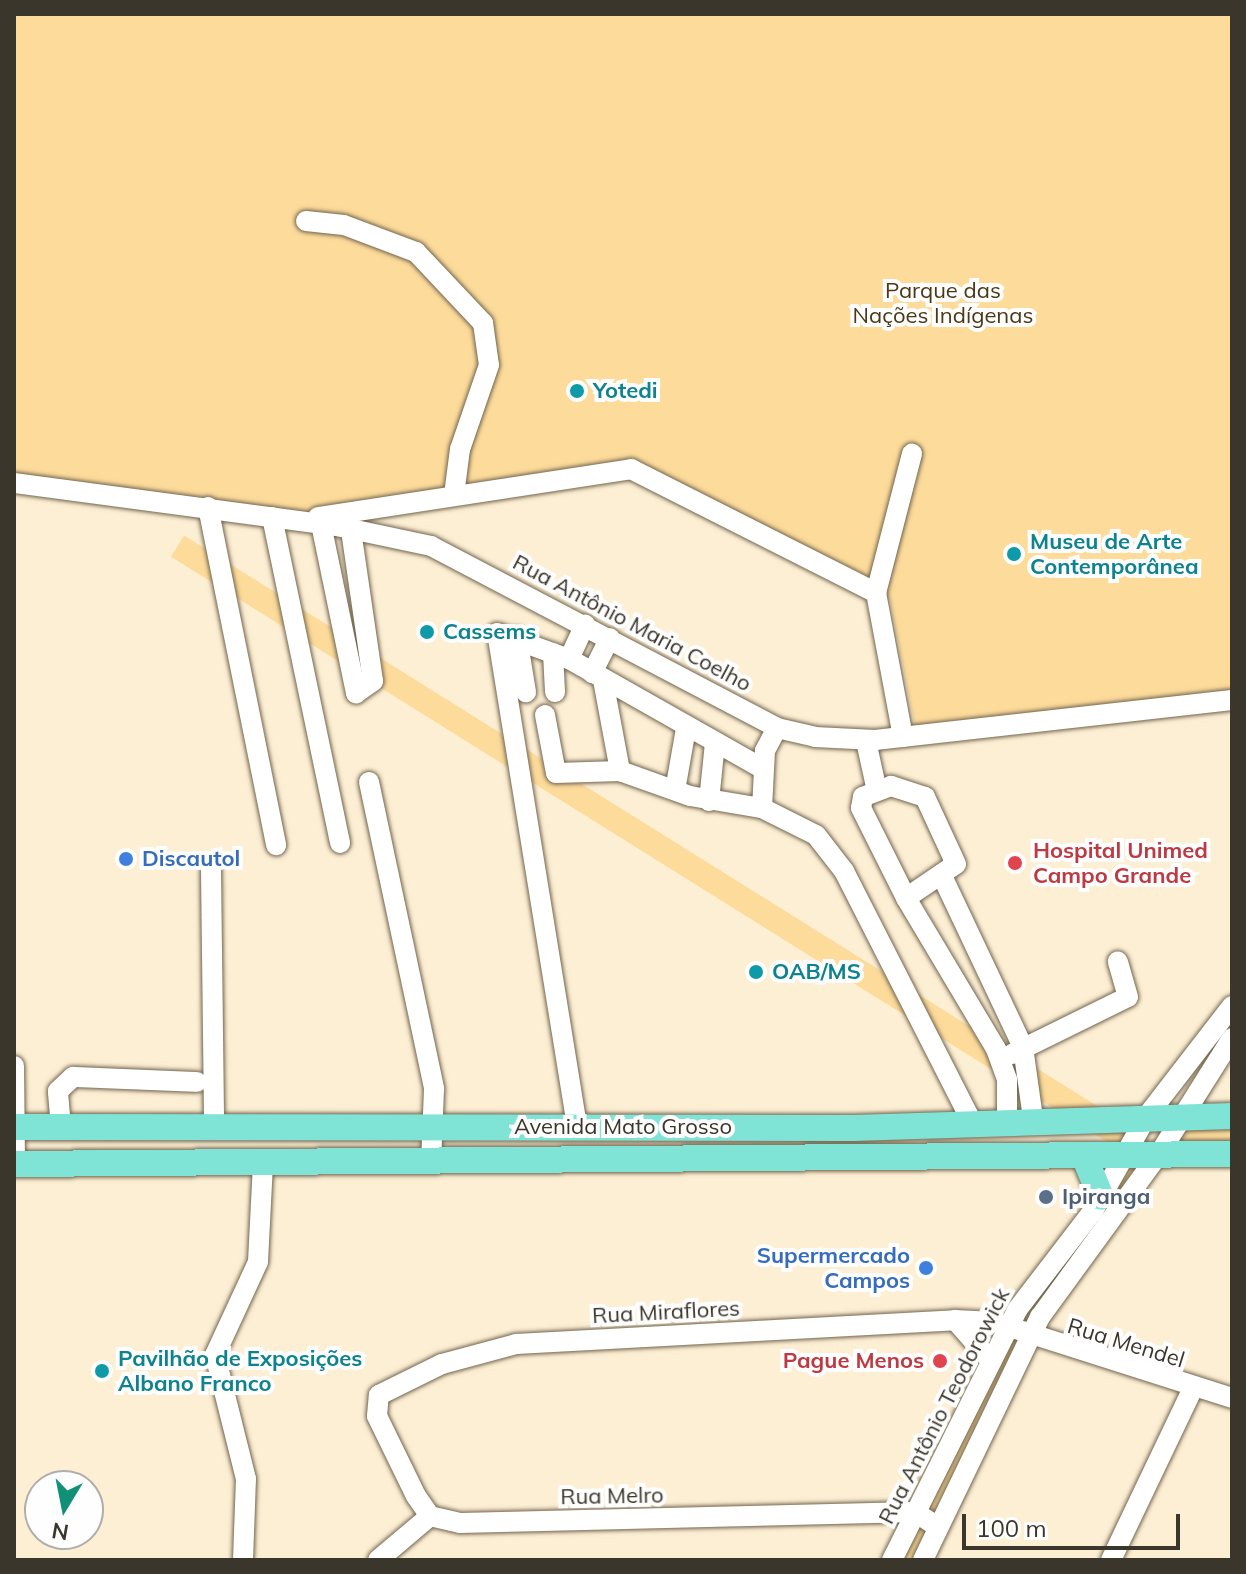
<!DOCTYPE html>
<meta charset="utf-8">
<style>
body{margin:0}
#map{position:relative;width:1246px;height:1574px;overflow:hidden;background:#fdefd4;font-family:Mulish,sans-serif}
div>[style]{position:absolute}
.green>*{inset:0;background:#fddb9b;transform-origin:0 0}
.roads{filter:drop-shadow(0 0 2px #72654e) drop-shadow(0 0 2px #72654e)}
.minor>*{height:20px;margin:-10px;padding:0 10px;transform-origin:10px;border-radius:10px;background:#fff}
.major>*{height:26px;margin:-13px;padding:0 13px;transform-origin:13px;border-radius:13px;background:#7fe3d6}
.dots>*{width:22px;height:22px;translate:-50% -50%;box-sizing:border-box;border:4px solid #fefefe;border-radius:50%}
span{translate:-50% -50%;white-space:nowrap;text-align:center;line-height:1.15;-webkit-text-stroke:8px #fefefe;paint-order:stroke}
.park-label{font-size:22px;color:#4b3915}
.culture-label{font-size:22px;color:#0d838f;font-weight:700}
.left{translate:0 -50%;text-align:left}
.street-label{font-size:22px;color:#3b362b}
.health-label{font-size:22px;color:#be3a42;font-weight:700}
.right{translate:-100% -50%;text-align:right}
.shop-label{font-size:22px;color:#366cbe;font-weight:700}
.service-label{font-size:22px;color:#4e5e75;font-weight:700}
.frame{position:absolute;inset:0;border:16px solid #3b362b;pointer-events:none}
.north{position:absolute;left:24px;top:1470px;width:80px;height:80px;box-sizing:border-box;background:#fefefe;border:2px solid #b0aeaa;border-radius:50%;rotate:190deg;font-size:22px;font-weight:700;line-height:32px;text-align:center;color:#3b362b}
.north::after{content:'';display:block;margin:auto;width:28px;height:36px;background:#119077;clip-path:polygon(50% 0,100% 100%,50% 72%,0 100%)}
.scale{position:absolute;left:962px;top:1514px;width:218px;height:36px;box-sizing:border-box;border:4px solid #3b362b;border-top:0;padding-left:10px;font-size:24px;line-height:28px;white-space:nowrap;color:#3b362b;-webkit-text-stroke:6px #fefefe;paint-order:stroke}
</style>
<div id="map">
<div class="green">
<i style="clip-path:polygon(14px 14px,1232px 14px,1232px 692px,915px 727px,890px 600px,640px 470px,312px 514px,14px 474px)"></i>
<i style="left:1134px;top:1129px;width:25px;height:1120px;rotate:122deg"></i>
<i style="left:1175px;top:1129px;width:57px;height:19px"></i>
<i style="clip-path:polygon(1131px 1165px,1145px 1167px,1079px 1261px,919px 1560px,902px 1560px,1005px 1345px,969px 1323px,1013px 1330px)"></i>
</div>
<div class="roads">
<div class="minor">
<i style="left:306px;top:221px;width:38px;rotate:6deg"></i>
<i style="left:344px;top:225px;width:77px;rotate:20.6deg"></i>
<i style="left:416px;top:252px;width:98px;rotate:46.7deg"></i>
<i style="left:483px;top:323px;width:42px;rotate:81.9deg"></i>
<i style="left:489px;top:365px;width:89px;rotate:109deg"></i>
<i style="left:460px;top:449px;width:46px;rotate:97.4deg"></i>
<i style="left:14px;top:483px;width:326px;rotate:7.6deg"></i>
<i style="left:337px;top:526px;width:96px;rotate:12deg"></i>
<i style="left:431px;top:546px;width:391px;rotate:27.7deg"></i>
<i style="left:777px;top:728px;width:39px;rotate:13deg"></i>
<i style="left:815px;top:737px;width:60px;rotate:2.9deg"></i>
<i style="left:875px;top:740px;width:359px;rotate:-6.4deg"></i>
<i style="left:208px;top:507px;width:345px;rotate:78.6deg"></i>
<i style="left:272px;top:517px;width:333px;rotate:78.2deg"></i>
<i style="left:318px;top:517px;width:317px;rotate:-8.7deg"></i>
<i style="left:631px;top:469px;width:275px;rotate:26.8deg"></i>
<i style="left:321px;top:524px;width:173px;rotate:78.3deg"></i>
<i style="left:356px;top:693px;width:21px;rotate:-35deg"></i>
<i style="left:373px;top:681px;width:153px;rotate:-98.3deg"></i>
<i style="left:517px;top:637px;width:56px;rotate:80.7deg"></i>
<i style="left:553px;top:653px;width:39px;rotate:87deg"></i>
<i style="left:569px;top:659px;width:38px;rotate:-65deg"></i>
<i style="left:592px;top:673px;width:39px;rotate:-63deg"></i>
<i style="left:603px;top:680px;width:93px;rotate:79.4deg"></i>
<i style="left:620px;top:771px;width:74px;rotate:19.7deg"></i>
<i style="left:690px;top:796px;width:73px;rotate:9.5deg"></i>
<i style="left:545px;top:715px;width:59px;rotate:79.3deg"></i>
<i style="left:556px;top:773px;width:64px;rotate:-1.8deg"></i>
<i style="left:777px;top:728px;width:26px;rotate:118deg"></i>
<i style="left:765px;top:751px;width:57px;rotate:93deg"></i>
<i style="left:762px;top:808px;width:60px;rotate:26.6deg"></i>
<i style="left:816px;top:835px;width:46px;rotate:52.1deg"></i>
<i style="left:844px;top:871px;width:282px;rotate:63deg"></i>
<i style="left:903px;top:737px;width:147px;rotate:-100.6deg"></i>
<i style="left:876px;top:593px;width:144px;rotate:-75.5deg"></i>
<i style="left:866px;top:741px;width:51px;rotate:77.6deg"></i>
<i style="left:369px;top:782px;width:314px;rotate:78deg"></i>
<i style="left:434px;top:1089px;width:75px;rotate:92.3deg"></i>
<i style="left:676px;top:785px;width:58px;rotate:-80deg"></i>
<i style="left:709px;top:801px;width:58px;rotate:-84.1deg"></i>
<i style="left:211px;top:870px;width:258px;rotate:89.3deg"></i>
<i style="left:943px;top:878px;width:187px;rotate:64.7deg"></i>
<i style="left:1023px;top:1047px;width:72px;rotate:82deg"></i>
<i style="left:906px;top:898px;width:60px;rotate:-34.2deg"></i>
<i style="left:956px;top:864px;width:74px;rotate:-114.8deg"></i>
<i style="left:925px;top:797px;width:36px;rotate:-162deg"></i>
<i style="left:891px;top:786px;width:30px;rotate:159deg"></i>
<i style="left:863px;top:797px;width:11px;rotate:100deg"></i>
<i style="left:861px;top:808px;width:101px;rotate:63.4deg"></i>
<i style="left:906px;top:898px;width:176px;rotate:59.2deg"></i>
<i style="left:996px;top:1049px;width:32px;rotate:70deg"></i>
<i style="left:1007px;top:1079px;width:39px;rotate:90deg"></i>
<i style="left:1012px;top:1054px;width:129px;rotate:-26.2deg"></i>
<i style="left:1128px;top:997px;width:37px;rotate:-106deg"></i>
<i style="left:14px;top:1066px;width:98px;rotate:89.4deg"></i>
<i style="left:577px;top:1126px;width:499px;rotate:-99.2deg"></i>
<i style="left:497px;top:633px;width:77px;rotate:19.9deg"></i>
<i style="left:569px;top:659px;width:222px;rotate:29.5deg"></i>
<i style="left:61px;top:1127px;width:36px;rotate:-95deg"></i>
<i style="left:58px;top:1091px;width:21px;rotate:-43deg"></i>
<i style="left:73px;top:1077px;width:124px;rotate:2.3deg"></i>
<i style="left:955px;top:1320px;width:55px;rotate:48.7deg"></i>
<i style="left:938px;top:1527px;width:27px;rotate:-147deg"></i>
<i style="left:915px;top:1512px;width:455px;rotate:178.6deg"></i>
<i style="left:460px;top:1523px;width:31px;rotate:-167deg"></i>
<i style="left:430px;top:1516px;width:24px;rotate:-125deg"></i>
<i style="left:416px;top:1496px;width:89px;rotate:-116deg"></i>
<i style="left:377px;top:1416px;width:21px;rotate:-85deg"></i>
<i style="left:379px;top:1395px;width:70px;rotate:-26.2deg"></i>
<i style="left:442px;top:1364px;width:77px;rotate:-15.1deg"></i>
<i style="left:516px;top:1344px;width:440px;rotate:-3.1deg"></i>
<i style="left:955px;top:1320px;width:39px;rotate:3deg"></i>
<i style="left:994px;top:1322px;width:250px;rotate:17.7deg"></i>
<i style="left:243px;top:1560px;width:81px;rotate:-87.9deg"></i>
<i style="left:246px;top:1479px;width:128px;rotate:-104deg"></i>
<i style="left:215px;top:1355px;width:102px;rotate:-65.2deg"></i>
<i style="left:258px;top:1262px;width:98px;rotate:-87.1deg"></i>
<i style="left:378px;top:1560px;width:68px;rotate:-40.2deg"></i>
<i style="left:892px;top:1560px;width:280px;rotate:-63.4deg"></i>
<i style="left:1017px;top:1310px;width:125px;rotate:-52.5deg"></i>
<i style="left:1093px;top:1211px;width:109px;rotate:-60.4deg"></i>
<i style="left:1147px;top:1116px;width:139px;rotate:-52.3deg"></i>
<i style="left:923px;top:1560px;width:270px;rotate:-64.3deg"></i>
<i style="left:1040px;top:1317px;width:202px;rotate:-53.9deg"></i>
<i style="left:1159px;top:1154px;width:137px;rotate:-57.8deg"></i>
<i style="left:1111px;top:1560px;width:191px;rotate:-64.5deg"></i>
</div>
<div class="major">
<i style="left:14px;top:1127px;width:839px;rotate:0.07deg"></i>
<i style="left:853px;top:1128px;width:379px;rotate:-1.8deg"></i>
<i style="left:1084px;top:1156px;width:44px;rotate:67.5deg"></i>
<i style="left:14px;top:1164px;width:1218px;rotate:-0.47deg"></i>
</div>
</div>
<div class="dots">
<i style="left:577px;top:391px;background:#0f9aa8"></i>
<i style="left:1014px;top:554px;background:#0f9aa8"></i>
<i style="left:427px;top:632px;background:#0f9aa8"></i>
<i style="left:126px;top:859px;background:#3f7fe0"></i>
<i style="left:1015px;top:863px;background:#e0444e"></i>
<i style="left:756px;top:972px;background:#0f9aa8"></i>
<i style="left:1046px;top:1197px;background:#5c6f8a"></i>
<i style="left:926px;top:1268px;background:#3f7fe0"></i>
<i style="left:940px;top:1361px;background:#e0444e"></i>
<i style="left:102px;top:1371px;background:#0f9aa8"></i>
</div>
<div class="park-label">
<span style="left:943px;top:303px">Parque das<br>Nações Indígenas</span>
</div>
<div class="culture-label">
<span class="left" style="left:593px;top:391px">Yotedi</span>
<span class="left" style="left:1030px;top:554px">Museu de Arte<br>Contemporânea</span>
<span class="left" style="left:443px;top:632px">Cassems</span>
<span class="left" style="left:772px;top:972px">OAB/MS</span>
<span class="left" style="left:118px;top:1371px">Pavilhão de Exposições<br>Albano Franco</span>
</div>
<div class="street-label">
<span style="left:632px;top:623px;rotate:28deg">Rua Antônio Maria Coelho</span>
<span style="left:623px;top:1127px">Avenida Mato Grosso</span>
<span style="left:666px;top:1312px;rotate:-3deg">Rua Miraflores</span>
<span style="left:1126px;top:1343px;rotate:17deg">Rua Mendel</span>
<span style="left:944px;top:1406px;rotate:-63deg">Rua Antônio Teodorowick</span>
<span style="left:612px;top:1496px;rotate:-1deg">Rua Melro</span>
</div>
<div class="health-label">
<span class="left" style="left:1033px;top:863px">Hospital Unimed<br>Campo Grande</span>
<span class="right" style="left:924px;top:1361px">Pague Menos</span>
</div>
<div class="shop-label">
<span class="left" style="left:142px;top:859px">Discautol</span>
<span class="right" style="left:910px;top:1268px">Supermercado<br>Campos</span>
</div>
<div class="service-label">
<span class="left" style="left:1062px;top:1197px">Ipiranga</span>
</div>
<div class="frame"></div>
<div class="north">N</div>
<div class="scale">100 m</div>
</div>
